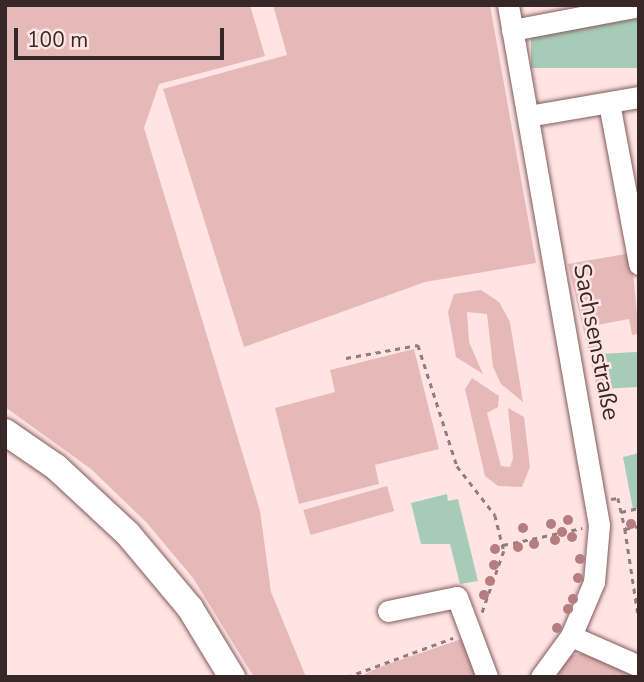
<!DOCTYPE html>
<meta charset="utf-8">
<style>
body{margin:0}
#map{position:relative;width:644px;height:682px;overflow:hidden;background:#ffe4e3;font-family:"Nunito Sans",sans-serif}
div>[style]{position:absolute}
.green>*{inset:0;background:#e5b9b8;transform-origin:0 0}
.building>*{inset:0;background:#a6ccb7;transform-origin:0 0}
.path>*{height:2.5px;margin-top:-1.25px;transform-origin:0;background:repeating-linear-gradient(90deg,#927d7d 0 5px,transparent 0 10px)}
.roads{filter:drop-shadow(0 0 2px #825c5c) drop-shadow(0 0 2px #825c5c)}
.minor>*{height:21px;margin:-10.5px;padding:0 10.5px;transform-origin:10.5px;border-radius:10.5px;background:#fff}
.major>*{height:26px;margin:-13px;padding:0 13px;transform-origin:13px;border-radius:13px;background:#fff}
.trees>*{width:10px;height:10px;margin:-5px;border-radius:50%;background:#b57d7f}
span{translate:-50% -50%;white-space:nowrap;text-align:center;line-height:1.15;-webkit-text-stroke:5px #ffe4e3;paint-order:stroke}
.street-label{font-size:24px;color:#372727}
.frame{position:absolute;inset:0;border:7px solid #372727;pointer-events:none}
.scale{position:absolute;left:14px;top:28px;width:210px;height:32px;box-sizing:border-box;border:4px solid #372727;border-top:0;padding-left:9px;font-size:21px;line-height:24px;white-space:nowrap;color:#372727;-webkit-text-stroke:5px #ffe4e3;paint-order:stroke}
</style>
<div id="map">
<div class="green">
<i style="clip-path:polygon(5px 5px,250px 5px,265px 56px,159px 84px,144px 128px,260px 511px,271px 592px,306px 677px,254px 677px,193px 578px,146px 522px,91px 469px,5px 407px)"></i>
<i style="clip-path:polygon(273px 5px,490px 5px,536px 263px,425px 282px,244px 347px,163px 89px,287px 55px)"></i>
<i style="clip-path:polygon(631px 253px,639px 334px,632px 335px,629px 319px,597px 325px,609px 392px,599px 397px,568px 264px)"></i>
<i style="clip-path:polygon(481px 290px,499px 302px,510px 322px,523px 402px,501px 384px,493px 367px,487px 314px,467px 312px,469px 342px,483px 374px,456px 357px,448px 312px,454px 294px)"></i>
<i style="clip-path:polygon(414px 349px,439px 449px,375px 465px,379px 484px,299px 504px,275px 408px,335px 392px,330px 370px)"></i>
<i style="clip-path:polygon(472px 378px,499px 396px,498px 407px,487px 413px,501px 466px,510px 467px,513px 458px,508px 408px,524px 417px,530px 467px,522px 487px,498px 486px,485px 476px,465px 389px)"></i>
<i style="left:387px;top:486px;width:26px;height:87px;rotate:74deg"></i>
<i style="clip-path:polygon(467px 637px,479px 677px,359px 677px,380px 667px)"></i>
<i style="clip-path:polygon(584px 653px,639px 674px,639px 677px,552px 677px,566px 657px)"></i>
</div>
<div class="building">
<i style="left:639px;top:19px;width:49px;height:108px;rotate:90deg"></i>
<i style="left:637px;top:352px;width:35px;height:35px;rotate:87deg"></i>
<i style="clip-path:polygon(639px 453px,639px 509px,633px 509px,623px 457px)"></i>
<i style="clip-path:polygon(447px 494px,448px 501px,458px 499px,478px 581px,460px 584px,450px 544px,421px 544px,411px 503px)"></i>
</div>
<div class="path">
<i style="left:346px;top:358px;width:73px;rotate:-10.2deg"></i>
<i style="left:418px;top:345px;width:127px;rotate:72.1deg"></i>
<i style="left:457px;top:466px;width:62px;rotate:52.2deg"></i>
<i style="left:495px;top:515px;width:37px;rotate:76deg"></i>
<i style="left:504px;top:551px;width:66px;rotate:109.5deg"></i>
<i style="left:611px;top:499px;width:7px;rotate:-8deg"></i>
<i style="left:618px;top:498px;width:32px;rotate:77deg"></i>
<i style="left:625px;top:529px;width:14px;rotate:-12deg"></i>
<i style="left:621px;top:512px;width:18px;rotate:-13deg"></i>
<i style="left:625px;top:529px;width:93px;rotate:81.3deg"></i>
<i style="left:503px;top:545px;width:81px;rotate:-12.1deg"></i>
<i style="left:347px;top:677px;width:113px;rotate:-20.2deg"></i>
</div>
<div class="roads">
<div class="minor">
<i style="left:508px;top:5px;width:528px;rotate:80.07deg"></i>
<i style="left:599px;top:525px;width:57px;rotate:95deg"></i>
<i style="left:594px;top:582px;width:59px;rotate:113.1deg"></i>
<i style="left:571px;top:636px;width:51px;rotate:126.2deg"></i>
<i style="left:512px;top:30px;width:129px;rotate:-10.7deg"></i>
<i style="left:609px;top:103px;width:164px;rotate:79.4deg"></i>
<i style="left:528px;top:116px;width:113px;rotate:-9.7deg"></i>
<i style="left:388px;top:611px;width:70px;rotate:-11.5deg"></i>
<i style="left:457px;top:597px;width:85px;rotate:69.4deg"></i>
<i style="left:571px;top:636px;width:74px;rotate:23.8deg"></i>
</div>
<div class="major">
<i style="left:5px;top:432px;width:62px;rotate:34.5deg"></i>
<i style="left:56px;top:467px;width:98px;rotate:42.9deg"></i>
<i style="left:128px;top:534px;width:97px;rotate:50deg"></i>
<i style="left:190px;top:608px;width:81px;rotate:58.7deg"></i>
</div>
</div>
<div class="trees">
<i style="left:568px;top:520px"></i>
<i style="left:551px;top:524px"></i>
<i style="left:631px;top:524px"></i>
<i style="left:523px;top:528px"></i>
<i style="left:562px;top:532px"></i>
<i style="left:572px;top:537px"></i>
<i style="left:555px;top:540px"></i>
<i style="left:534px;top:544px"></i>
<i style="left:518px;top:547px"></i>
<i style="left:495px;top:549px"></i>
<i style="left:580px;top:559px"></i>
<i style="left:494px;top:565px"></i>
<i style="left:578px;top:578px"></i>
<i style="left:490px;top:581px"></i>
<i style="left:484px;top:595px"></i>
<i style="left:573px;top:599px"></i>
<i style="left:568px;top:609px"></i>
<i style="left:557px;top:628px"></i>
</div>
<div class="street-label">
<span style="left:596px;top:342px;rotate:79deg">Sachsenstraße</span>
</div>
<div class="frame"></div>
<div class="scale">100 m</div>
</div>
